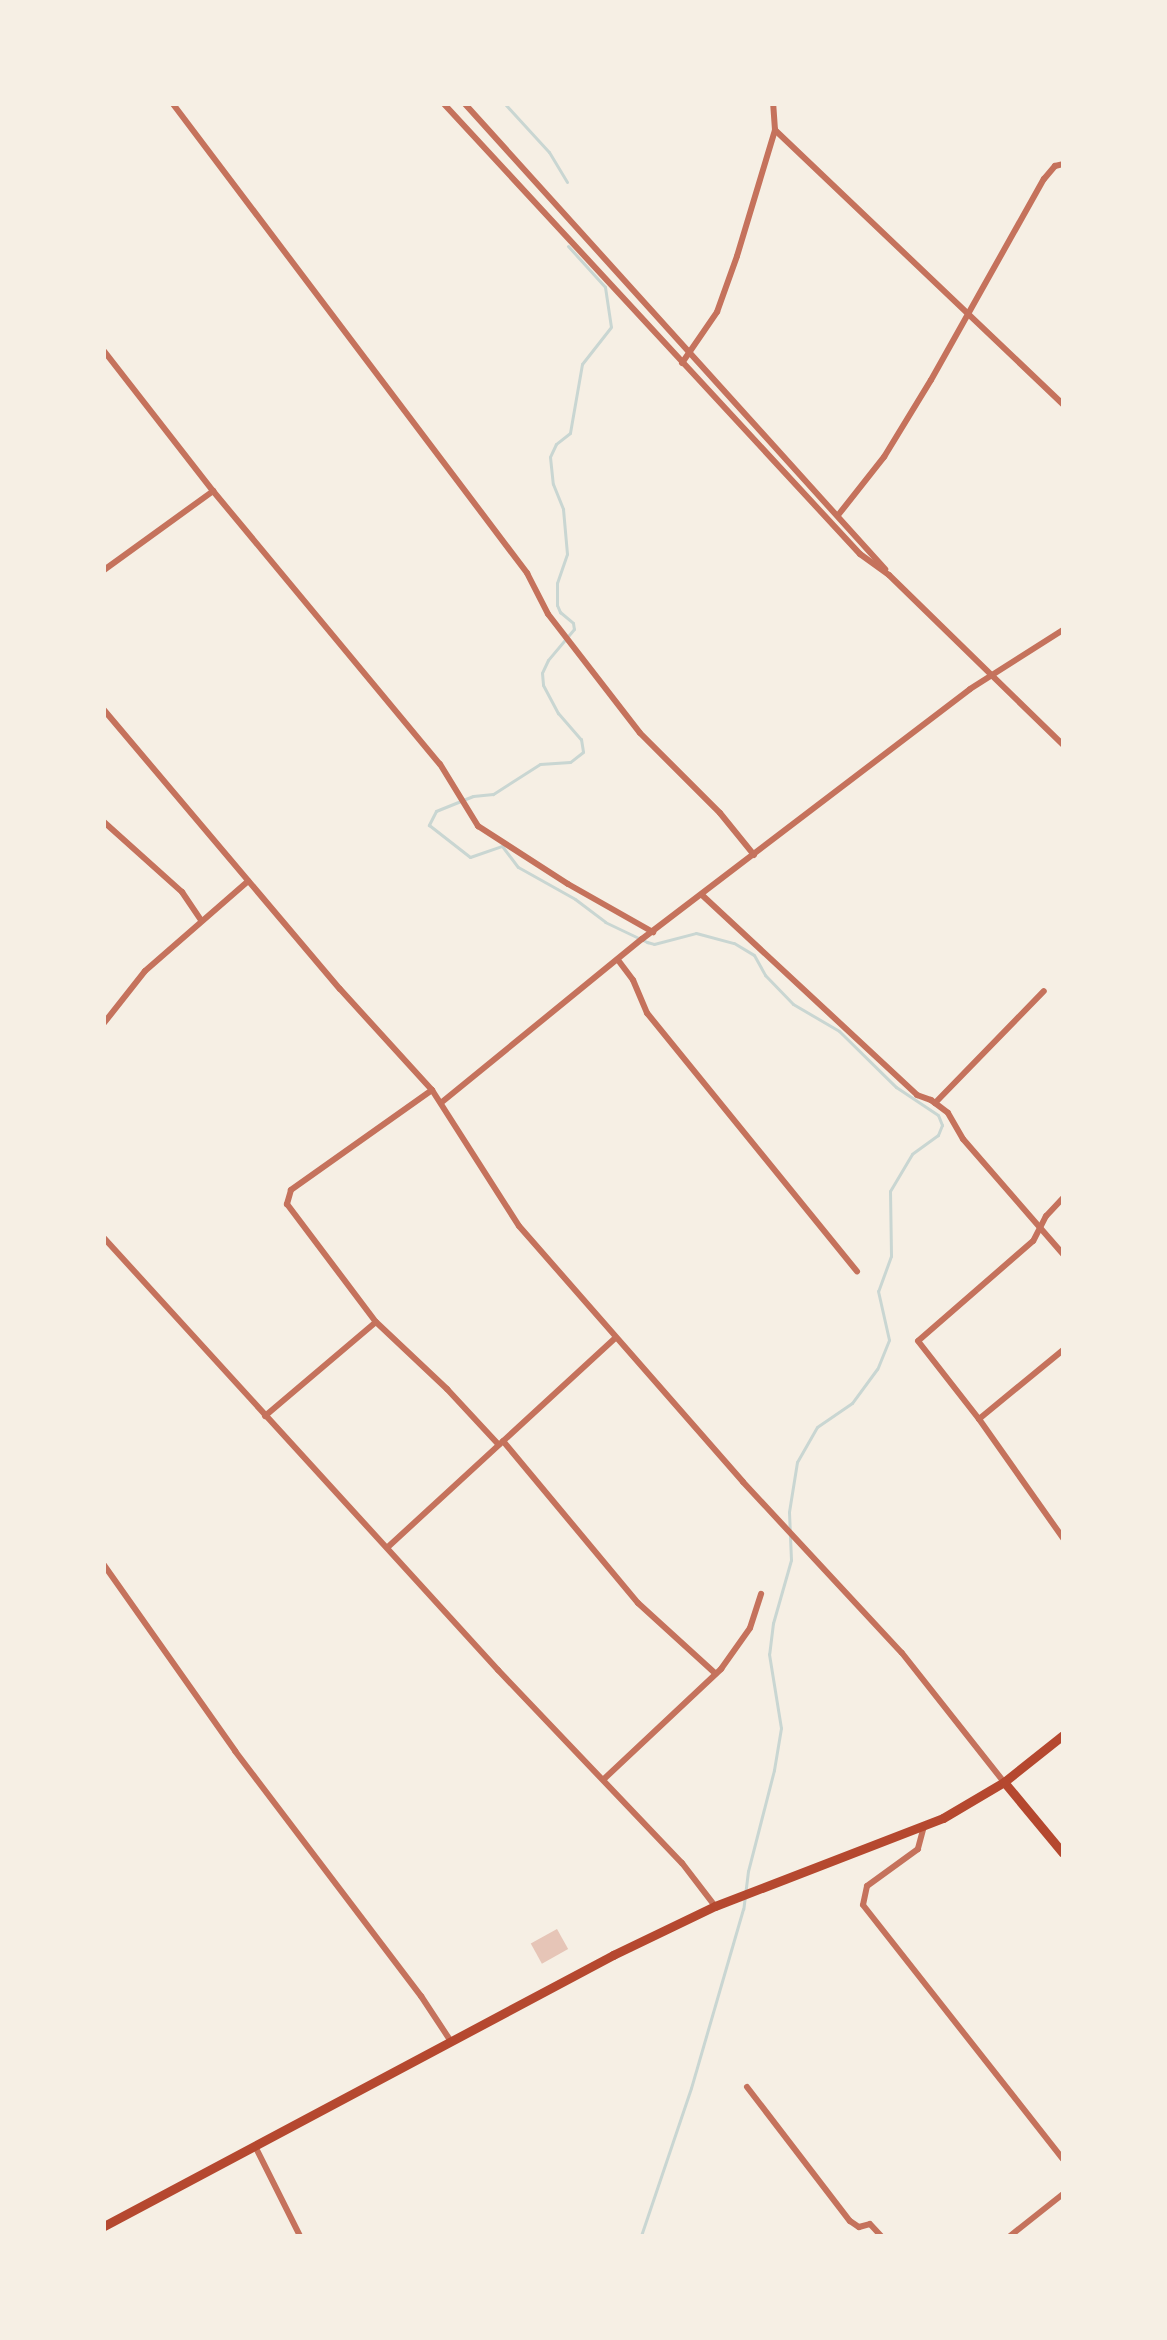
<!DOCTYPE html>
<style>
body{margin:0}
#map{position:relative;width:1167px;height:2340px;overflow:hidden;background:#f6efe4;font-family:Lato,sans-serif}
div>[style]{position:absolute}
.stream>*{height:3px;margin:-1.5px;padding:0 1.5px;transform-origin:1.5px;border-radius:1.5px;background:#c9d6d2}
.building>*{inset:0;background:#e6c5b7;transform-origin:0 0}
.minor>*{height:6px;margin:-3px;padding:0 3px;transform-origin:3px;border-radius:3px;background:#c5725c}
.secondary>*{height:9px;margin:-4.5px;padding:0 4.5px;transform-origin:4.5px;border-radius:4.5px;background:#b5482f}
span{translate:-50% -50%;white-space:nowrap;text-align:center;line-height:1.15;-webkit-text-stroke:6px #f6efe4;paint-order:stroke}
.frame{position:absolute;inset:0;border:106px solid #f6efe4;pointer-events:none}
</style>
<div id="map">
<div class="stream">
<i style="left:505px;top:104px;width:65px;rotate:47.5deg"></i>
<i style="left:549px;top:152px;width:35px;rotate:59deg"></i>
<i style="left:568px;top:246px;width:55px;rotate:47.9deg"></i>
<i style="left:605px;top:287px;width:40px;rotate:81.5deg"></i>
<i style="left:611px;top:327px;width:47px;rotate:128.1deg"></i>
<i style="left:582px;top:364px;width:70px;rotate:99.9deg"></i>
<i style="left:570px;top:433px;width:18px;rotate:142deg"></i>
<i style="left:556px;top:444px;width:14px;rotate:115deg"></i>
<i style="left:550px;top:457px;width:27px;rotate:84deg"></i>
<i style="left:553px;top:484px;width:27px;rotate:68deg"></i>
<i style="left:563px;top:509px;width:45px;rotate:84.9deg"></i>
<i style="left:567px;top:554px;width:31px;rotate:109deg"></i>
<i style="left:557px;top:583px;width:22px;rotate:90deg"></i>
<i style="left:557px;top:605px;width:8px;rotate:67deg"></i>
<i style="left:560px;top:612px;width:17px;rotate:40deg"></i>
<i style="left:573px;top:623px;width:6px;rotate:81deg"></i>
<i style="left:574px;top:629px;width:40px;rotate:130deg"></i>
<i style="left:548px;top:660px;width:14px;rotate:115deg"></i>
<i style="left:542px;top:673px;width:12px;rotate:85deg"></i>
<i style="left:543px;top:685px;width:32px;rotate:62deg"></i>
<i style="left:558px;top:713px;width:35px;rotate:49deg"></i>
<i style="left:581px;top:739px;width:13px;rotate:81deg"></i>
<i style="left:583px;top:752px;width:16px;rotate:142deg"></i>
<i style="left:570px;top:762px;width:30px;rotate:176deg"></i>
<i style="left:540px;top:764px;width:56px;rotate:147.4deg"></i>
<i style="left:493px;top:794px;width:20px;rotate:174deg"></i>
<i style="left:473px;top:796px;width:40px;rotate:158deg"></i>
<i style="left:436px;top:811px;width:16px;rotate:117deg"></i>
<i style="left:429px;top:825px;width:52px;rotate:38deg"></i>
<i style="left:470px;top:857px;width:34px;rotate:-19deg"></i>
<i style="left:502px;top:846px;width:26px;rotate:53deg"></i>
<i style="left:518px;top:867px;width:65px;rotate:29.3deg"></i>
<i style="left:575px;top:899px;width:38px;rotate:37deg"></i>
<i style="left:605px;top:922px;width:47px;rotate:25.5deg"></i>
<i style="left:647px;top:942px;width:7px;rotate:16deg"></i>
<i style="left:654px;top:944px;width:43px;rotate:-14.7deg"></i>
<i style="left:696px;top:933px;width:39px;rotate:15deg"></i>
<i style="left:734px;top:943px;width:23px;rotate:31deg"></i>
<i style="left:754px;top:955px;width:23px;rotate:61deg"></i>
<i style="left:765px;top:975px;width:40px;rotate:46deg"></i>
<i style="left:793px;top:1004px;width:53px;rotate:30.4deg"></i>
<i style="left:839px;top:1031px;width:80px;rotate:44.5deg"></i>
<i style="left:896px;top:1087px;width:50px;rotate:33.7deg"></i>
<i style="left:938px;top:1115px;width:11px;rotate:68deg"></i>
<i style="left:942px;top:1125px;width:11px;rotate:112deg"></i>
<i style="left:938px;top:1135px;width:32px;rotate:144deg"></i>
<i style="left:912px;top:1154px;width:43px;rotate:120.7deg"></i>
<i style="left:890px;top:1191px;width:65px;rotate:89.1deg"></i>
<i style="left:891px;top:1256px;width:37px;rotate:110deg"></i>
<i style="left:878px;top:1291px;width:50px;rotate:77.3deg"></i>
<i style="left:889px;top:1340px;width:31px;rotate:112deg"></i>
<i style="left:877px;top:1369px;width:42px;rotate:126.3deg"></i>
<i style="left:852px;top:1403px;width:42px;rotate:145.6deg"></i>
<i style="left:817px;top:1427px;width:40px;rotate:119.7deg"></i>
<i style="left:797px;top:1462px;width:51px;rotate:99.1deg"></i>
<i style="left:789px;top:1512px;width:48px;rotate:87.6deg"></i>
<i style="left:791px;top:1560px;width:66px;rotate:105.9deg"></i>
<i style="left:773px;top:1623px;width:31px;rotate:97deg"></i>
<i style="left:769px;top:1654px;width:75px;rotate:80.8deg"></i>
<i style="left:781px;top:1728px;width:43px;rotate:99.5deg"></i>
<i style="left:774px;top:1770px;width:104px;rotate:104.4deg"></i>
<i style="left:748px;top:1871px;width:38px;rotate:97deg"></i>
<i style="left:743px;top:1909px;width:186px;rotate:106.2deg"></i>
<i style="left:691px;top:2088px;width:156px;rotate:108.7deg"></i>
</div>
<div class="building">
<i style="left:557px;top:1929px;width:23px;height:30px;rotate:61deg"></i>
</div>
<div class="minor">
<i style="left:173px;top:104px;width:588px;rotate:52.95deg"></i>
<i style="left:527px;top:573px;width:46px;rotate:62.9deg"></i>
<i style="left:548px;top:614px;width:150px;rotate:52.3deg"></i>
<i style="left:640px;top:733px;width:113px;rotate:45deg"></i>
<i style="left:720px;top:813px;width:54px;rotate:51deg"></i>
<i style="left:444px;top:104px;width:613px;rotate:47.25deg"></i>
<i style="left:860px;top:554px;width:36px;rotate:36deg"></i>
<i style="left:889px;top:575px;width:243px;rotate:44.3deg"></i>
<i style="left:465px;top:104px;width:627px;rotate:47.91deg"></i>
<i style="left:775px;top:130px;width:398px;rotate:43.6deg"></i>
<i style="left:104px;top:351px;width:177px;rotate:52.1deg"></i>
<i style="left:213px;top:491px;width:355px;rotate:50.3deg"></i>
<i style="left:440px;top:764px;width:73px;rotate:58.5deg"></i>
<i style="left:478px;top:826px;width:107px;rotate:32.8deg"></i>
<i style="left:568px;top:884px;width:98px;rotate:29.5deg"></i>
<i style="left:682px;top:363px;width:62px;rotate:-55.5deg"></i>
<i style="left:717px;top:312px;width:59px;rotate:-70.3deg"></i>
<i style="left:737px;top:256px;width:132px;rotate:-73.2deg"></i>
<i style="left:775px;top:130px;width:26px;rotate:-94deg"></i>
<i style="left:839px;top:514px;width:73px;rotate:-51.7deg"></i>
<i style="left:884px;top:457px;width:90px;rotate:-58.6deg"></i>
<i style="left:931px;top:380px;width:231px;rotate:-60.7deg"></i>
<i style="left:1044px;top:179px;width:17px;rotate:-50deg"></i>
<i style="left:1055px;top:166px;width:8px;rotate:-14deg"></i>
<i style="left:104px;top:570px;width:135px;rotate:-35.9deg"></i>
<i style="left:104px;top:710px;width:365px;rotate:49.8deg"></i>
<i style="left:340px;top:989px;width:137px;rotate:47.7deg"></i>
<i style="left:432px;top:1090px;width:161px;rotate:57.4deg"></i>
<i style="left:519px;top:1226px;width:340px;rotate:48.8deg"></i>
<i style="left:743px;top:1482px;width:233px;rotate:47.1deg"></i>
<i style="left:902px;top:1653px;width:164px;rotate:51.7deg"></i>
<i style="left:104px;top:822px;width:105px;rotate:41.9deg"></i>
<i style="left:182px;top:892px;width:34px;rotate:56deg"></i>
<i style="left:702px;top:895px;width:294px;rotate:42.9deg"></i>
<i style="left:917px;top:1095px;width:15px;rotate:20deg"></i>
<i style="left:931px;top:1100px;width:21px;rotate:37deg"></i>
<i style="left:948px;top:1113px;width:30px;rotate:60deg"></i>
<i style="left:963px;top:1139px;width:152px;rotate:49deg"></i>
<i style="left:618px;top:960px;width:25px;rotate:53deg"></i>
<i style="left:633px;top:980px;width:36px;rotate:67deg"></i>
<i style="left:647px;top:1013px;width:333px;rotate:50.9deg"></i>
<i style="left:104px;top:1023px;width:66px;rotate:-51.7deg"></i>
<i style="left:145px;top:971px;width:137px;rotate:-41.1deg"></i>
<i style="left:432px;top:1090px;width:173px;rotate:144.7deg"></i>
<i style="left:291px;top:1190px;width:15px;rotate:106deg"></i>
<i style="left:287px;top:1204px;width:148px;rotate:53deg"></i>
<i style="left:376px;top:1322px;width:98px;rotate:43.3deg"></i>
<i style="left:447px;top:1389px;width:76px;rotate:47.1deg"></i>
<i style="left:442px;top:1102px;width:258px;rotate:-39.2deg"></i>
<i style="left:642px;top:939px;width:412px;rotate:-37.3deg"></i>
<i style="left:970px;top:689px;width:110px;rotate:-32.4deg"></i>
<i style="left:935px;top:1103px;width:156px;rotate:-45.8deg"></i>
<i style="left:1063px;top:1198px;width:25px;rotate:133deg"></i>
<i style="left:1046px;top:1216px;width:28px;rotate:117deg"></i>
<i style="left:1033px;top:1241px;width:152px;rotate:139deg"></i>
<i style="left:918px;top:1341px;width:99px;rotate:52deg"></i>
<i style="left:979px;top:1419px;width:146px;rotate:54.8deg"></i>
<i style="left:104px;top:1238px;width:585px;rotate:47.63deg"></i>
<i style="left:498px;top:1670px;width:267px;rotate:46.4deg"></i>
<i style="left:682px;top:1863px;width:54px;rotate:52.5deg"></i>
<i style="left:265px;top:1416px;width:145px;rotate:-40.3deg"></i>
<i style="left:979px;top:1419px;width:109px;rotate:-39.4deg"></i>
<i style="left:503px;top:1441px;width:211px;rotate:50.2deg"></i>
<i style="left:638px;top:1603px;width:105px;rotate:42.3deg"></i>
<i style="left:389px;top:1546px;width:307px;rotate:-42.6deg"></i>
<i style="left:104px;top:1565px;width:228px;rotate:54.8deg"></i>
<i style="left:235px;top:1751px;width:308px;rotate:52.8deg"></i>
<i style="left:421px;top:1996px;width:53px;rotate:56.6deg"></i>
<i style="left:604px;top:1779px;width:161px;rotate:-43.2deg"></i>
<i style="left:721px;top:1669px;width:50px;rotate:-54.7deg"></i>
<i style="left:750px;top:1628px;width:36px;rotate:-72deg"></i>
<i style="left:924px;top:1826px;width:24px;rotate:105deg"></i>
<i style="left:918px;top:1849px;width:63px;rotate:144deg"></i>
<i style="left:867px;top:1886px;width:19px;rotate:102deg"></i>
<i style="left:863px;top:1905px;width:323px;rotate:51.8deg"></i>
<i style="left:747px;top:2087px;width:169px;rotate:52.5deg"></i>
<i style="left:850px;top:2221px;width:11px;rotate:34deg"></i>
<i style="left:859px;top:2227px;width:11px;rotate:-15deg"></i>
<i style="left:870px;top:2224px;width:16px;rotate:47deg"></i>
<i style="left:255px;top:2146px;width:101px;rotate:63.4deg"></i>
<i style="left:1010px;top:2236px;width:68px;rotate:-38.4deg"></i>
</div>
<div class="secondary">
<i style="left:1004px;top:1782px;width:92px;rotate:50.3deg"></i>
<i style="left:104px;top:2226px;width:577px;rotate:-28.03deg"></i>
<i style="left:613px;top:1955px;width:113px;rotate:-25.7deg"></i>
<i style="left:715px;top:1906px;width:244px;rotate:-21.1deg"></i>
<i style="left:943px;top:1818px;width:71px;rotate:-30.5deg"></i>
<i style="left:1004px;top:1782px;width:75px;rotate:-38.5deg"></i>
</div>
<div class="frame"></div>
</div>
